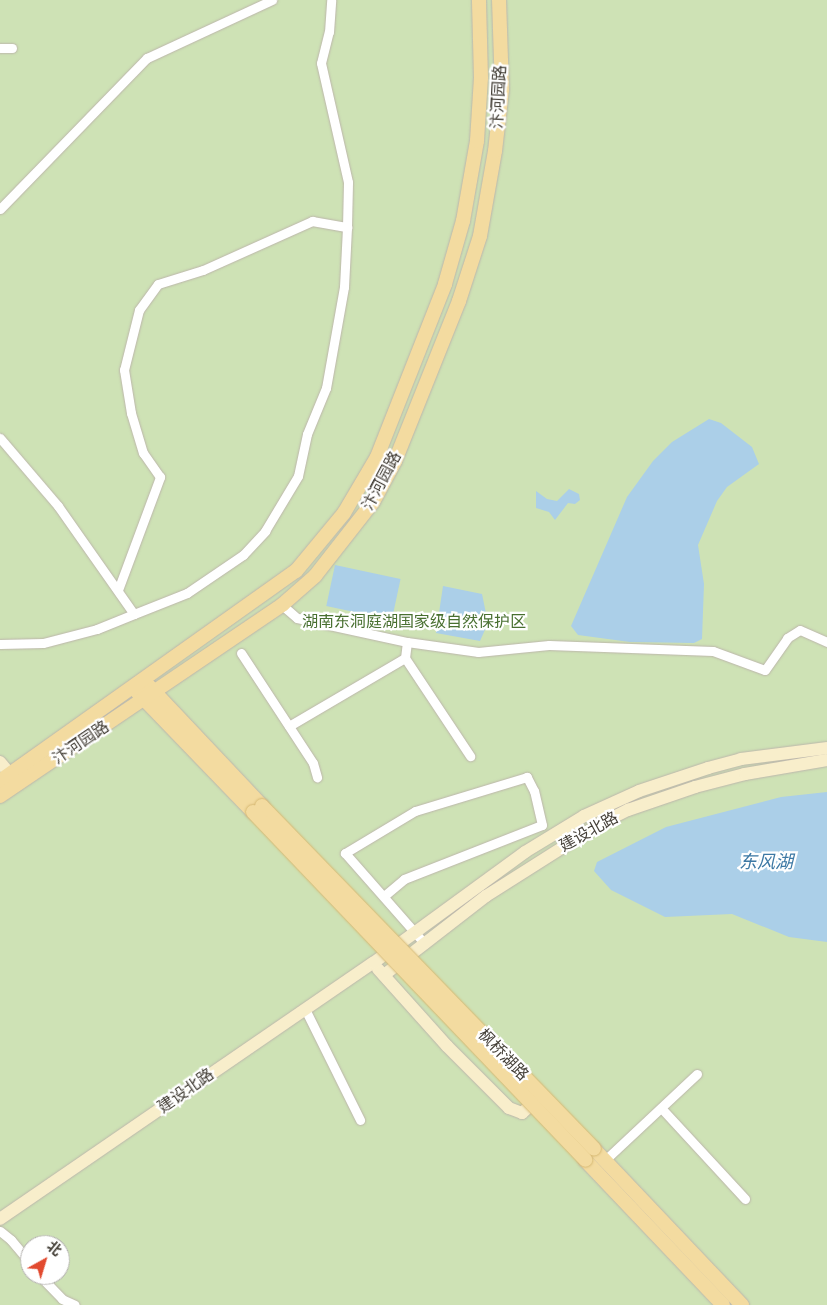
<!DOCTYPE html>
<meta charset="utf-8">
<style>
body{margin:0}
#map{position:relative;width:827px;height:1305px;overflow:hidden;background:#f2efe8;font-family:"Source Sans 3","Noto Sans SC",sans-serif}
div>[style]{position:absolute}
.green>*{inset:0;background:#cee2b5}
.water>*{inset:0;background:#abcfe8;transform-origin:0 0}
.roads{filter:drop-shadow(0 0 1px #bcb6ab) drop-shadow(0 0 1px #bcb6ab)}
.minor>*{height:9px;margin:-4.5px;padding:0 4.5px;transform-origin:4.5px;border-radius:4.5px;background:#fff}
.secondary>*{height:12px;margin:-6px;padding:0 6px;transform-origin:6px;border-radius:6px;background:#f8eecb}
.primary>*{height:14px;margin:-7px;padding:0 7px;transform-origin:7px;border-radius:7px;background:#f3dba0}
.bridges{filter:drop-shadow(0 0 1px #d6b872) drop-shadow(0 0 1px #d6b872)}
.primary-bridge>*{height:14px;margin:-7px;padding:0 7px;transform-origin:7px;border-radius:7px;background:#f3dba0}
span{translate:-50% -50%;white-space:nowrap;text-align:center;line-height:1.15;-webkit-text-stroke:4.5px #fff;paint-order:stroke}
.street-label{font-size:16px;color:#443f37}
.park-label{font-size:16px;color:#497031}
.water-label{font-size:18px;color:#3c78a4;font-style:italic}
.north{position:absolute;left:20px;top:1235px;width:50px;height:50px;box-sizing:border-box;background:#fff;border:1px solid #b4b2af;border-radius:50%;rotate:39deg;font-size:14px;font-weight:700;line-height:20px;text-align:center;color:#443f37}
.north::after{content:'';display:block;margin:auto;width:18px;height:22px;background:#e24a2f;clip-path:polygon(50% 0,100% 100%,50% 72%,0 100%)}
</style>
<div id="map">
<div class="green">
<i style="clip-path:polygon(evenodd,0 0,827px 0,827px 1305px,0 1305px,0 0,30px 1245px,60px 1245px,60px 1275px,30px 1275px,30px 1245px)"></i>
</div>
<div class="water">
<i style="clip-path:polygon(709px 419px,721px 423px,752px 447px,759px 464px,727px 487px,717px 501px,698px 545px,704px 584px,702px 639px,694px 643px,630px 642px,578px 635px,571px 626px,627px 497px,653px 461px,672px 442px)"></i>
<i style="clip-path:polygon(569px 489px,579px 494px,580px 500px,575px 504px,568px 503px,555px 520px,549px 512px,536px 508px,536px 491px,547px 499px,557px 501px)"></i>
<i style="left:335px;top:565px;width:67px;height:42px;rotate:12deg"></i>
<i style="clip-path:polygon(443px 586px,482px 594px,488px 623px,480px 641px,436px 633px)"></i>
<i style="clip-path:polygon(827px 792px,827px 942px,789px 937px,732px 914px,665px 917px,611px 890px,594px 871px,597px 862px,666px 827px,781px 797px)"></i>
</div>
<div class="roads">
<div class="minor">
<i style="left:0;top:48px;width:12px"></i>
<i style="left:0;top:209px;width:211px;rotate:-45.8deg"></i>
<i style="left:147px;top:58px;width:138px;rotate:-24.9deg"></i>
<i style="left:0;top:438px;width:89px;rotate:49.5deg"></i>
<i style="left:58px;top:506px;width:132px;rotate:54.9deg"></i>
<i style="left:134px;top:614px;width:40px;rotate:158deg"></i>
<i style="left:97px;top:629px;width:56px;rotate:165.5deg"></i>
<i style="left:43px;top:643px;width:43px;rotate:178.7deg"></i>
<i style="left:118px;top:590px;width:121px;rotate:-69.6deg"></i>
<i style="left:160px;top:477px;width:29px;rotate:-125deg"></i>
<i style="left:143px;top:453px;width:42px;rotate:-106.7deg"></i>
<i style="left:131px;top:413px;width:44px;rotate:-99.2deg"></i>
<i style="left:124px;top:370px;width:62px;rotate:-76deg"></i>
<i style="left:139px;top:310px;width:32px;rotate:-54deg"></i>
<i style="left:158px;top:284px;width:47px;rotate:-17.3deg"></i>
<i style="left:203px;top:270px;width:120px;rotate:-24.2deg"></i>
<i style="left:312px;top:221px;width:36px;rotate:10deg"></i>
<i style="left:282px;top:605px;width:20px;rotate:41deg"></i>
<i style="left:297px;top:618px;width:113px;rotate:12.3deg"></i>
<i style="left:407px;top:642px;width:72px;rotate:8deg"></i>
<i style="left:478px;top:652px;width:71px;rotate:-5.6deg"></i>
<i style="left:549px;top:645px;width:164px;rotate:2.1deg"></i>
<i style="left:713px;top:651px;width:55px;rotate:20.1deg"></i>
<i style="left:765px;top:670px;width:39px;rotate:-55deg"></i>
<i style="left:787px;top:638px;width:15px;rotate:-32deg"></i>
<i style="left:800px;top:630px;width:30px;rotate:24deg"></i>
<i style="left:134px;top:614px;width:57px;rotate:-21.6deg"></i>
<i style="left:187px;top:593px;width:68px;rotate:-34.2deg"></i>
<i style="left:243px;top:555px;width:33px;rotate:-47deg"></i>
<i style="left:265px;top:531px;width:64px;rotate:-59deg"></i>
<i style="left:298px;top:476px;width:43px;rotate:-77.9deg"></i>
<i style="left:307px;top:434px;width:50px;rotate:-67.6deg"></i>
<i style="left:326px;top:388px;width:103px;rotate:-79.9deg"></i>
<i style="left:344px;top:287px;width:60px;rotate:-87.1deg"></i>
<i style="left:347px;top:227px;width:45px;rotate:-88.7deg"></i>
<i style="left:348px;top:182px;width:122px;rotate:-102.8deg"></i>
<i style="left:321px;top:63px;width:32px;rotate:-76deg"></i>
<i style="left:329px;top:32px;width:32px;rotate:-86deg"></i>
<i style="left:241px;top:653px;width:131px;rotate:56.8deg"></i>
<i style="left:313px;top:763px;width:15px;rotate:74deg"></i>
<i style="left:405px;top:658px;width:118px;rotate:56.4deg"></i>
<i style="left:289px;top:726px;width:134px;rotate:-30.4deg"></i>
<i style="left:405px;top:658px;width:16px;rotate:-83deg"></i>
<i style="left:384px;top:896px;width:26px;rotate:-40deg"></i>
<i style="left:404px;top:879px;width:148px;rotate:-21.4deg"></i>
<i style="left:542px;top:825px;width:35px;rotate:-103deg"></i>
<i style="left:534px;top:791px;width:16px;rotate:-117deg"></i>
<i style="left:527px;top:777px;width:117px;rotate:163.1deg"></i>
<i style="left:415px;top:811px;width:82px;rotate:149deg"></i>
<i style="left:345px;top:853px;width:121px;rotate:48.7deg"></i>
<i style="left:305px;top:1009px;width:124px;rotate:63.6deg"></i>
<i style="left:663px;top:1110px;width:121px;rotate:47.3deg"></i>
<i style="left:605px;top:1160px;width:126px;rotate:-43.1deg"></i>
<i style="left:0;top:1231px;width:14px;rotate:39deg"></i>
<i style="left:11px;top:1240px;width:30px;rotate:50deg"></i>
<i style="left:39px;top:1275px;width:33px;rotate:46deg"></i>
<i style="left:62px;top:1299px;width:14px;rotate:25deg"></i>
</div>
<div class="secondary">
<i style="left:0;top:762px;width:16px;rotate:50deg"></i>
<i style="left:378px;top:969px;width:103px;rotate:48.1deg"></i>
<i style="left:447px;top:1046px;width:88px;rotate:45deg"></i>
<i style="left:509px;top:1108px;width:14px;rotate:21deg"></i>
<i style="left:522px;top:1113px;width:15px;rotate:-42deg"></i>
<i style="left:384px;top:975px;width:129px;rotate:-37.8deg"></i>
<i style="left:486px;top:896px;width:133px;rotate:-32.4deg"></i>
<i style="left:598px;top:825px;width:34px;rotate:-27deg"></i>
<i style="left:628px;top:810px;width:71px;rotate:-18.9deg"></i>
<i style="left:695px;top:787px;width:52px;rotate:-14.6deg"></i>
<i style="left:745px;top:774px;width:83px;rotate:-9.7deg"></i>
<i style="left:0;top:1219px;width:452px;rotate:-34.5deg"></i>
<i style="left:373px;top:963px;width:188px;rotate:-36.1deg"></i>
<i style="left:525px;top:852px;width:69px;rotate:-31.4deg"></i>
<i style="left:584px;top:816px;width:60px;rotate:-24.4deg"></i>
<i style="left:639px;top:791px;width:73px;rotate:-18.4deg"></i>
<i style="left:708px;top:768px;width:34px;rotate:-15deg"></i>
<i style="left:741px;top:759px;width:87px;rotate:-7.3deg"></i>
</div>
<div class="primary">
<i style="left:149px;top:686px;width:165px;rotate:46.7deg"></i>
<i style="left:138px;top:693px;width:165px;rotate:46deg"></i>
<i style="left:0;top:781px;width:363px;rotate:-35.4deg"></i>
<i style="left:296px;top:571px;width:75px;rotate:-50.4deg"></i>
<i style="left:344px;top:513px;width:65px;rotate:-59.5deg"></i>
<i style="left:377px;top:457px;width:186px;rotate:-68.5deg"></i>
<i style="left:445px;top:284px;width:66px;rotate:-74.1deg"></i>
<i style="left:463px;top:221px;width:81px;rotate:-80.1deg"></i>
<i style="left:477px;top:141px;width:63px;rotate:-86.4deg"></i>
<i style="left:481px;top:78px;width:78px;rotate:-91.5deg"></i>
<i style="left:0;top:796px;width:341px;rotate:-34.1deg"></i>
<i style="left:282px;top:605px;width:44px;rotate:-41.3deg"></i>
<i style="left:315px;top:576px;width:94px;rotate:-51.9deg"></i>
<i style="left:373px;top:502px;width:47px;rotate:-61.8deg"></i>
<i style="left:395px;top:461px;width:172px;rotate:-68.2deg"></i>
<i style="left:459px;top:301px;width:68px;rotate:-72.1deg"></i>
<i style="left:480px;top:236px;width:86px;rotate:-80deg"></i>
<i style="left:495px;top:151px;width:61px;rotate:-83.5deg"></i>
<i style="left:502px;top:90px;width:90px;rotate:-91.9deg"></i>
<i style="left:594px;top:1149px;width:215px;rotate:46.5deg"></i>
<i style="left:585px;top:1160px;width:200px;rotate:46.4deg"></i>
</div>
</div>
<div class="bridges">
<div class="primary-bridge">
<i style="left:262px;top:806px;width:477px;rotate:45.9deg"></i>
<i style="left:253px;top:812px;width:481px;rotate:46.3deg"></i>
</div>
</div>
<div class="street-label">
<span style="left:499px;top:97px;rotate:-87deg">汴河园路</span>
<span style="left:382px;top:481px;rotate:-62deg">汴河园路</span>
<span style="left:81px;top:743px;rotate:-34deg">汴河园路</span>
<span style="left:589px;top:832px;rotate:-29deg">建设北路</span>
<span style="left:503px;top:1055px;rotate:46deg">枫桥湖路</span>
<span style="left:186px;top:1091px;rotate:-35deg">建设北路</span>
</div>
<div class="park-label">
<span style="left:414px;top:622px">湖南东洞庭湖国家级自然保护区</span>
</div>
<div class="water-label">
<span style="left:766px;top:863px">东风湖</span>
</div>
<div class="north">北</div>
</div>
